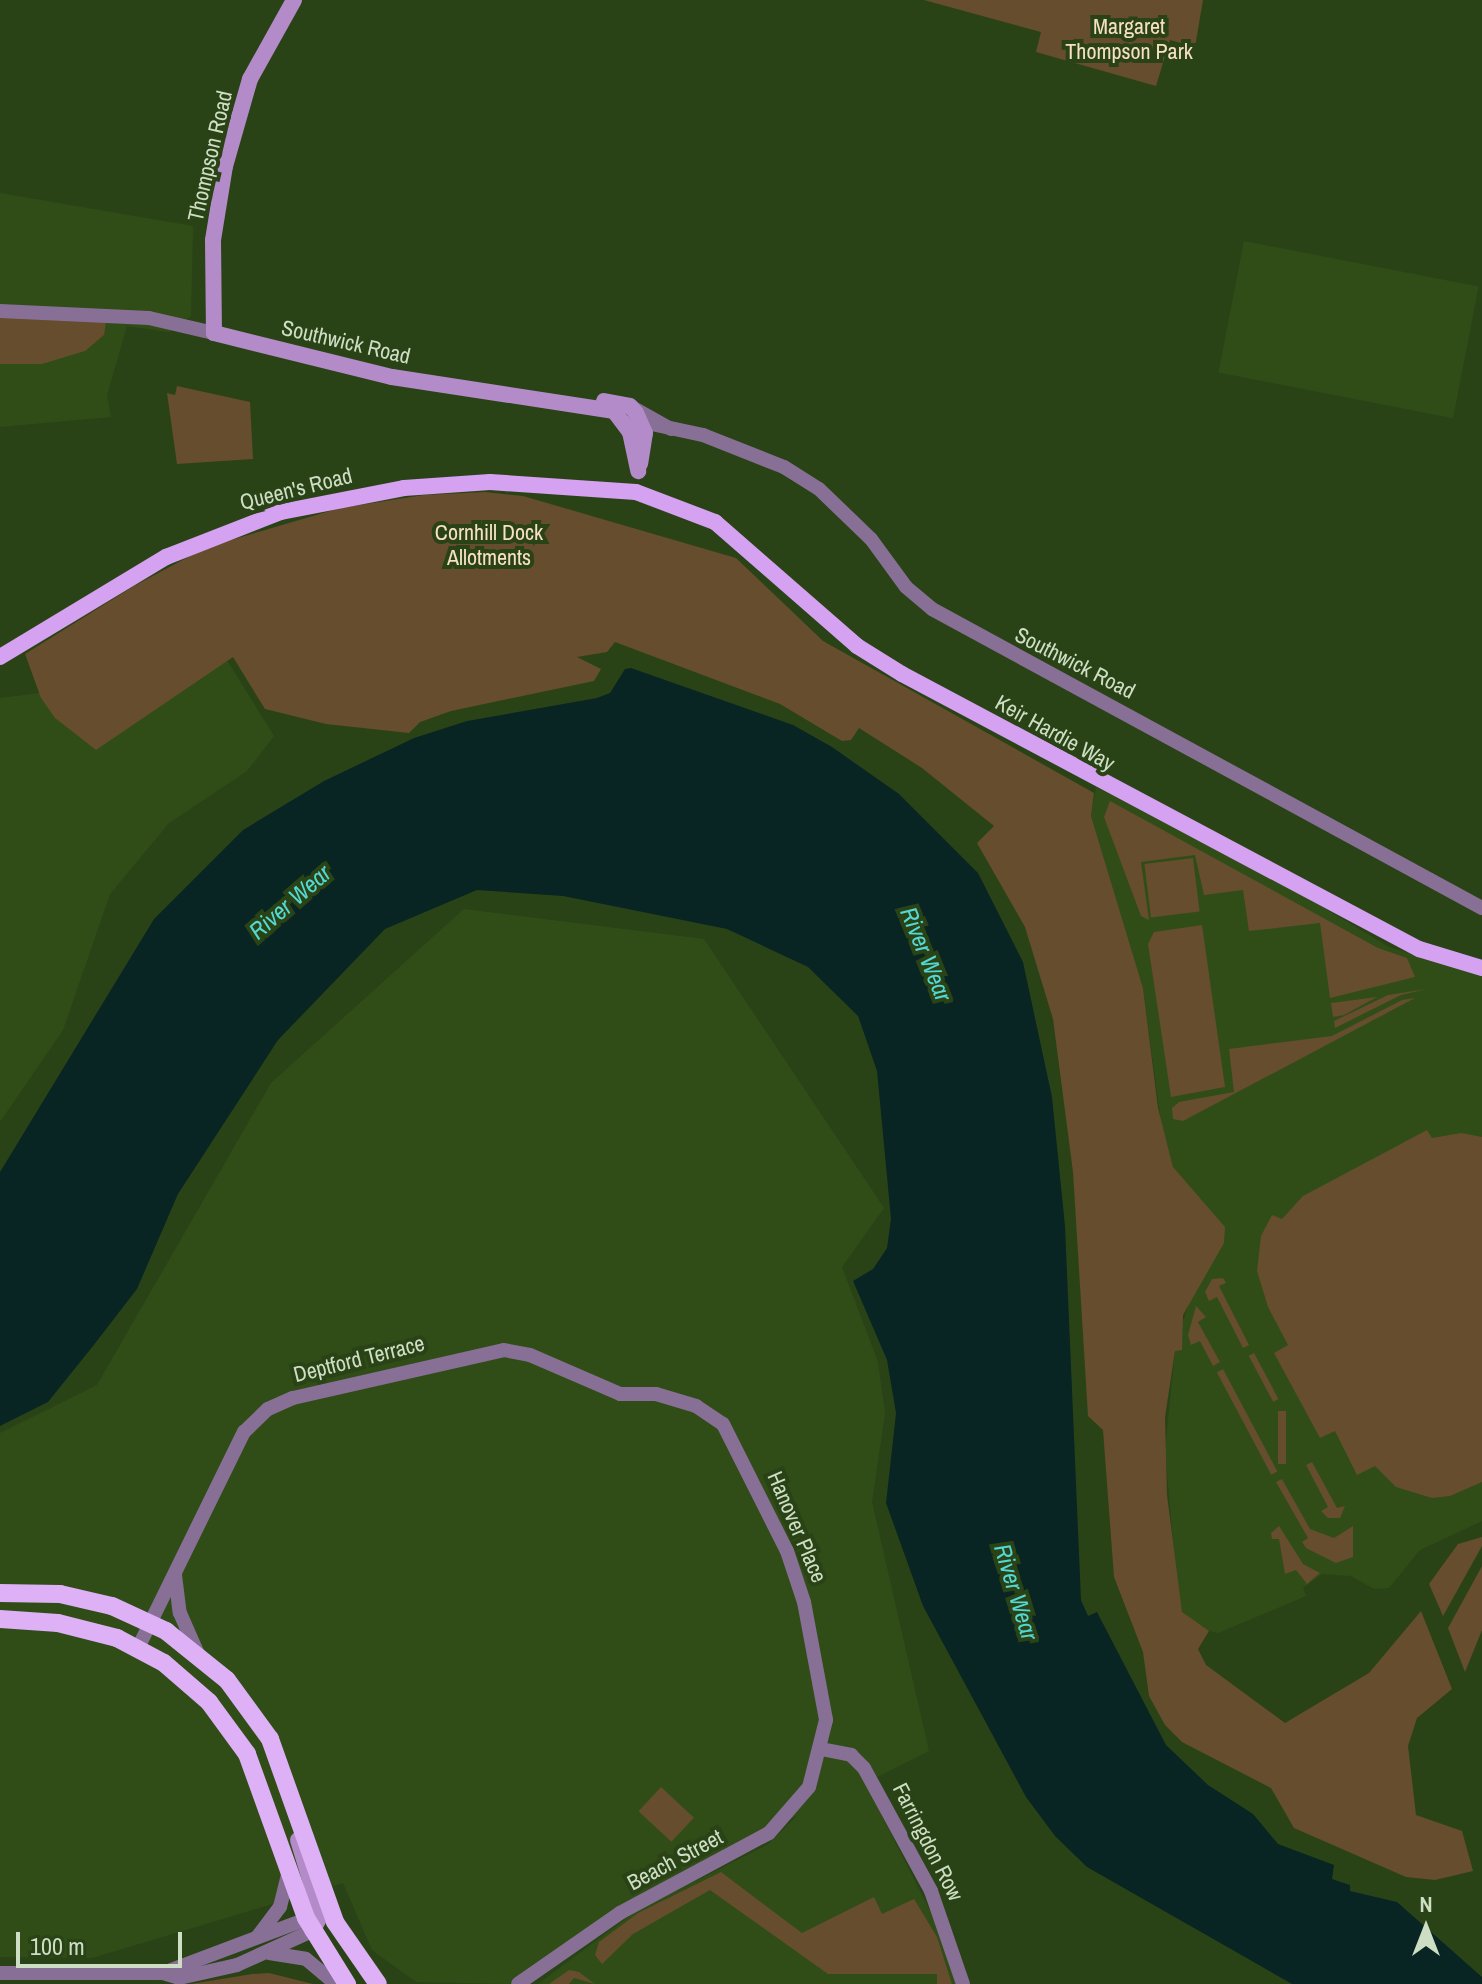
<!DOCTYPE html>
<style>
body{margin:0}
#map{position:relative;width:1482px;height:1984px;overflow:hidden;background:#2a4316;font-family:"Archivo Narrow",sans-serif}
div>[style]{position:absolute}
.built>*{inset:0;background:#304d18;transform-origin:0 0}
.green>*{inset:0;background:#654d2d;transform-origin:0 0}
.water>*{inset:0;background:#082524}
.tertiary>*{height:14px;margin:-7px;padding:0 7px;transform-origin:7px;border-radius:7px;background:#886f96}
.secondary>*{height:16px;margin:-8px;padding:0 8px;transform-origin:8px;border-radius:8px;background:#b48bc9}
.primary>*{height:16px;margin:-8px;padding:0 8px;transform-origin:8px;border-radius:8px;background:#d5a1f1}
.trunk>*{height:18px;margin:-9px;padding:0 9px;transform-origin:9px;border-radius:9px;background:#deb1f6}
span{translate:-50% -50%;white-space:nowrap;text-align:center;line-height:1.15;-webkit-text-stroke:8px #2a4316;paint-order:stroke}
.park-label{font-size:22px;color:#f7e0c3}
.street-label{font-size:22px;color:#cedec5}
.water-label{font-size:24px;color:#53d8d6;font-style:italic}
.north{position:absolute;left:1386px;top:1888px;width:80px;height:80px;-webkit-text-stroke:6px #2a4316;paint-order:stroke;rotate:0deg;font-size:22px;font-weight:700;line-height:32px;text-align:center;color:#cedec5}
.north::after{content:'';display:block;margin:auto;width:28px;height:36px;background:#cedec5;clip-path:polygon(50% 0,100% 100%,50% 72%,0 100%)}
.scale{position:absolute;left:16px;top:1932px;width:166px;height:36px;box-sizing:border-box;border:4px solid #cedec5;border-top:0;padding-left:10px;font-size:24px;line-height:28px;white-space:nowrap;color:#cedec5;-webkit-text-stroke:6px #2a4316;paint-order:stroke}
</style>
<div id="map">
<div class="built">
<i style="clip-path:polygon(0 193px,193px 226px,191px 316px,169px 332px,127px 326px,107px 395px,111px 417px,0 427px)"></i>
<i style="left:1244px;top:241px;width:239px;height:134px;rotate:11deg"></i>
<i style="clip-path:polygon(212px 636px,274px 736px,247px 771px,169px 823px,110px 894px,63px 1030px,0 1122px,0 698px,96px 686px)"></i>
<i style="clip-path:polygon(1096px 787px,1284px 884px,1389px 947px,1482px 975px,1482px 1521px,1420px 1550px,1389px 1588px,1374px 1589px,1351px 1576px,1322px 1574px,1303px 1588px,1306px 1596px,1218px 1633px,1202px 1629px,1182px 1612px,1178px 1598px,1165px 1450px,1175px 1350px,1182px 1349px,1180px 1330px,1191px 1298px,1186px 1184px,1173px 1167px,1161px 1122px,1143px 988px,1091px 816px)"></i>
<i style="clip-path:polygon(464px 909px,704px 939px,884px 1208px,842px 1267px,878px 1362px,885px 1413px,872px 1502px,929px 1751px,865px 1783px,943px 1936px,956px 1984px,538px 1984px,636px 1911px,767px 1845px,797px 1816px,723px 1852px,509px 1984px,416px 1982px,372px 1950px,343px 1883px,92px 1958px,0 1957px,0 1433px,97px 1385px,271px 1083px)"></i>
</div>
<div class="green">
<i style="clip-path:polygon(924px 0,1203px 0,1195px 47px,1170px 40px,1156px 86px,1036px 52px,1041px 32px)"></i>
<i style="clip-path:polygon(0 311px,107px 315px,104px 335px,85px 351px,42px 364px,0 364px)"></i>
<i style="clip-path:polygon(177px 386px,250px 402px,253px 459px,177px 464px,167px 393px,175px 395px)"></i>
<i style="clip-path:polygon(485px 492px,523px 496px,736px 558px,823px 641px,1094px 793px,1091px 816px,1143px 988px,1158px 1108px,1173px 1167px,1225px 1227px,1224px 1243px,1183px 1315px,1182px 1350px,1175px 1351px,1165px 1417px,1167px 1495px,1182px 1612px,1209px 1631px,1198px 1649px,1206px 1665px,1285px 1723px,1369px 1673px,1421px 1611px,1452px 1689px,1417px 1718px,1408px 1746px,1416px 1815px,1462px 1831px,1473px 1871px,1435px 1880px,1406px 1877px,1294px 1828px,1271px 1788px,1182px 1742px,1165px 1725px,1149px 1696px,1143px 1652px,1114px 1577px,1103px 1430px,1088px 1416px,1073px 1172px,1053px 1019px,1025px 927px,977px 843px,994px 826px,922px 768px,859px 728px,851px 740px,842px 741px,780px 704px,615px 642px,607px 652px,577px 657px,601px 669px,594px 681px,451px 711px,420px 722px,409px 733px,326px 724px,265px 709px,233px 657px,96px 750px,55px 718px,41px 698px,25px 654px,134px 586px,207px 547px,340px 508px,424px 495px)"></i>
<i style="clip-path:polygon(1110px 801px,1378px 948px,1407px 958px,1415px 977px,1330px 998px,1320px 923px,1249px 931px,1243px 890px,1204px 895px,1195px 855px,1141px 862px,1149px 920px,1141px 916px,1104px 817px)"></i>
<i style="left:1193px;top:858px;width:54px;height:49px;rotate:83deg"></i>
<i style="clip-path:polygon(1202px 925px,1225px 1087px,1171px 1097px,1148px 944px,1154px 932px)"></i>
<i style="clip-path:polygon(1427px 989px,1401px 995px,1335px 1028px,1334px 1021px,1388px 995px)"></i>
<i style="clip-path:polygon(1377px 997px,1344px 1015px,1333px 1017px,1331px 1003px)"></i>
<i style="clip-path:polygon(1415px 998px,1183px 1121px,1173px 1119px,1172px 1108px,1179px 1102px,1234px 1092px,1229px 1049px,1332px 1036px,1402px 1000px)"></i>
<i style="clip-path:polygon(1427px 1130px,1432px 1138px,1461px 1133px,1482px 1137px,1482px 1482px,1450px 1496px,1432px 1498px,1396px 1487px,1375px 1466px,1357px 1475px,1335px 1431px,1320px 1438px,1274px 1353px,1288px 1345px,1268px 1307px,1257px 1271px,1261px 1236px,1272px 1215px,1282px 1219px,1303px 1196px)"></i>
<i style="clip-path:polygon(1223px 1278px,1226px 1283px,1219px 1286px,1249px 1345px,1243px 1348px,1217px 1297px,1209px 1301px,1205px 1292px,1212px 1279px)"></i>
<i style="clip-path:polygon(1196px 1306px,1206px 1317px,1198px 1322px,1220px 1362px,1213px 1366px,1200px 1341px,1191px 1345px,1188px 1335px)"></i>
<i style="left:1254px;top:1353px;width:52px;height:6px;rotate:62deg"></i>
<i style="left:1223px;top:1369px;width:116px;height:7px;rotate:62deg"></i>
<i style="left:1278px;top:1411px;width:8px;height:53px"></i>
<i style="clip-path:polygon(1312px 1462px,1337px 1508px,1345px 1506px,1340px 1518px,1328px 1518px,1321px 1511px,1328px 1507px,1306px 1465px)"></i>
<i style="clip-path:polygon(1282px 1479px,1310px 1529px,1334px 1538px,1353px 1526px,1353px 1557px,1336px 1563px,1306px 1548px,1302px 1542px,1308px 1538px,1276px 1482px)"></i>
<i style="clip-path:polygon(1279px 1526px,1303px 1564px,1320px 1573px,1307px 1584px,1296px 1570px,1285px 1574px,1279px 1539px,1272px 1539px,1271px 1533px)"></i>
<i style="clip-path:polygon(1482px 1537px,1482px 1546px,1443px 1616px,1429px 1584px,1458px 1544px)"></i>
<i style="clip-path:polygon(1482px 1566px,1482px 1630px,1465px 1672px,1448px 1628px)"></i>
<i style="left:661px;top:1787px;width:45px;height:33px;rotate:43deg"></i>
<i style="clip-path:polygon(721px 1872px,802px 1933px,874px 1897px,882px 1914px,914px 1899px,937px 1937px,952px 1984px,937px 1984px,937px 1974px,828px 1974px,710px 1890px,633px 1934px,602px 1964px,595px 1955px,599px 1942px,638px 1913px)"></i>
<i style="clip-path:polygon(569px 1970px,579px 1972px,595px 1984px,574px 1978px,569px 1984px,549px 1984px)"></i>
<i style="clip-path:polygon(269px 1973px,313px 1984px,191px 1984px,252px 1974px)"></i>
</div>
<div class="water">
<i style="clip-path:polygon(631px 668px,793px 725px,832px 747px,899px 794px,978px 873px,1023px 962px,1052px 1097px,1065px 1226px,1081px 1600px,1088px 1616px,1097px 1612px,1166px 1745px,1208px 1785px,1253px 1814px,1278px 1844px,1334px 1865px,1332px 1879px,1350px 1885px,1350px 1891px,1397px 1902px,1482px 1977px,1482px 1984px,1292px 1984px,1087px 1867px,1055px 1836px,1026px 1797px,923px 1606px,886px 1503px,896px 1413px,887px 1360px,853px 1281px,873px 1269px,887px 1248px,891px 1219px,877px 1071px,858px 1016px,808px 967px,727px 929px,563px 896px,477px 890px,385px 929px,278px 1040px,178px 1194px,137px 1289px,93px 1346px,48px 1402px,0 1426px,0 1172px,154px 919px,243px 830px,324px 781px,414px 738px,467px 721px,597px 698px,610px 693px,625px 669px)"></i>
</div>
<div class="tertiary">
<i style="left:0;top:311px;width:149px;rotate:2.7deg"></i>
<i style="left:149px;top:318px;width:67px;rotate:13deg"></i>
<i style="left:630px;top:406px;width:47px;rotate:29.3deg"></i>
<i style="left:633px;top:420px;width:72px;rotate:12.1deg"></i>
<i style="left:703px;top:435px;width:87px;rotate:21.6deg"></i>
<i style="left:784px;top:467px;width:41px;rotate:32.2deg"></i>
<i style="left:819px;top:489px;width:72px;rotate:43.9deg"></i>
<i style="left:871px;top:539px;width:59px;rotate:53.9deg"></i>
<i style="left:906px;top:587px;width:34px;rotate:40deg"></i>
<i style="left:932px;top:609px;width:626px;rotate:28.53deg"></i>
<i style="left:175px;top:1575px;width:38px;rotate:83deg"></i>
<i style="left:180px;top:1613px;width:45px;rotate:66.3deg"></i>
<i style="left:138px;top:1648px;width:241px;rotate:-63.9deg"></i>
<i style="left:244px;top:1432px;width:33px;rotate:-44deg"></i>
<i style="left:268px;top:1409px;width:27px;rotate:-24deg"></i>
<i style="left:293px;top:1398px;width:216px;rotate:-12.8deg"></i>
<i style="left:504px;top:1350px;width:26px;rotate:11deg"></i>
<i style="left:530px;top:1355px;width:98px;rotate:23.4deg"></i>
<i style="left:620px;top:1394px;width:36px"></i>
<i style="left:656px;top:1394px;width:42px;rotate:16.7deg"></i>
<i style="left:696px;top:1406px;width:32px;rotate:34deg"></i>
<i style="left:723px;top:1424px;width:142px;rotate:63.3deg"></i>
<i style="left:787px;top:1551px;width:54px;rotate:71.6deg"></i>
<i style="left:804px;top:1602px;width:120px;rotate:79.4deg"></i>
<i style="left:826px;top:1720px;width:69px;rotate:104.2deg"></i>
<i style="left:809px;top:1787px;width:61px;rotate:131deg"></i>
<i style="left:769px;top:1833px;width:169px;rotate:151.8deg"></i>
<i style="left:620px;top:1913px;width:124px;rotate:145.2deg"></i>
<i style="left:821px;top:1749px;width:31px;rotate:11deg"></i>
<i style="left:851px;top:1755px;width:18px;rotate:45deg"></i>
<i style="left:864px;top:1768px;width:140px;rotate:61.4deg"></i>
<i style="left:931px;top:1891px;width:98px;rotate:71deg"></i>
<i style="left:258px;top:1936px;width:36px;rotate:-53deg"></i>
<i style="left:280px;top:1907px;width:34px;rotate:-76deg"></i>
<i style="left:269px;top:1953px;width:37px;rotate:9deg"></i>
<i style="left:306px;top:1959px;width:39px;rotate:40deg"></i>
<i style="left:0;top:1973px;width:163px"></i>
<i style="left:163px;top:1973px;width:17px;rotate:17deg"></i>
<i style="left:179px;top:1978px;width:59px;rotate:-12.6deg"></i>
<i style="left:237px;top:1965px;width:82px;rotate:-24.4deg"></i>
<i style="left:163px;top:1973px;width:162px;rotate:-20.6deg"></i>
</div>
<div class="secondary">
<i style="left:294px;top:0;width:90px;rotate:119.1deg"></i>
<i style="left:250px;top:79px;width:91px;rotate:106deg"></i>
<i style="left:225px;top:166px;width:75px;rotate:99.2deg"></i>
<i style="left:213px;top:240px;width:93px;rotate:89.4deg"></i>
<i style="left:214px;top:333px;width:183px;rotate:13.9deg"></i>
<i style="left:392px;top:377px;width:225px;rotate:8.7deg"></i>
<i style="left:614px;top:411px;width:26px;rotate:53deg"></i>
<i style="left:630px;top:432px;width:40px;rotate:78deg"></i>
<i style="left:604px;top:401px;width:26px;rotate:11deg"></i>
<i style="left:630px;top:406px;width:9px;rotate:49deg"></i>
<i style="left:636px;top:413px;width:22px;rotate:66deg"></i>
<i style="left:645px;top:433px;width:31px;rotate:99deg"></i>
<i style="left:298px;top:1840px;width:78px;rotate:73deg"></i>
<i style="left:321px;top:1915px;width:18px;rotate:119deg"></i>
</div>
<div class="primary">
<i style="left:0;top:657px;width:194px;rotate:-31.1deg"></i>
<i style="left:166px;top:557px;width:123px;rotate:-21.4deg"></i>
<i style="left:281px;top:512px;width:125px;rotate:-11deg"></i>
<i style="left:404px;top:488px;width:86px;rotate:-4deg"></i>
<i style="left:490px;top:482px;width:146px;rotate:3.9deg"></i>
<i style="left:636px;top:492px;width:85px;rotate:20.8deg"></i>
<i style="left:715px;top:522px;width:189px;rotate:41.1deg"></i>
<i style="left:857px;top:646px;width:53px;rotate:31.9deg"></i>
<i style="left:902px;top:674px;width:586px;rotate:28.01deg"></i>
<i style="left:1419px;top:949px;width:66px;rotate:16.8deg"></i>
</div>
<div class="trunk">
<i style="left:0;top:1593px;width:60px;rotate:1deg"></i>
<i style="left:60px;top:1594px;width:53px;rotate:13deg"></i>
<i style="left:112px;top:1606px;width:60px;rotate:24.8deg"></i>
<i style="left:166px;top:1631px;width:78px;rotate:38.8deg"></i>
<i style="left:227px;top:1680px;width:73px;rotate:53.9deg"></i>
<i style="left:270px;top:1739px;width:194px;rotate:70.4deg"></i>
<i style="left:335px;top:1922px;width:75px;rotate:55.3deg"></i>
<i style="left:0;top:1619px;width:58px;rotate:3.9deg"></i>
<i style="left:58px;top:1623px;width:61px;rotate:14.3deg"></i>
<i style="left:117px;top:1638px;width:53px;rotate:28deg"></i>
<i style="left:164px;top:1663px;width:60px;rotate:40.9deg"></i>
<i style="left:209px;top:1702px;width:64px;rotate:53.8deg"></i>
<i style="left:247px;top:1754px;width:174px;rotate:70.2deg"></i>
<i style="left:306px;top:1918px;width:78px;rotate:58.2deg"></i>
</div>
<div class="park-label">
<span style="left:1129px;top:39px">Margaret<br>Thompson Park</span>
<span style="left:489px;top:545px">Cornhill Dock<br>Allotments</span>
</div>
<div class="street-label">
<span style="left:210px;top:156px;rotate:-77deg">Thompson Road</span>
<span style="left:346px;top:342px;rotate:13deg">Southwick Road</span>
<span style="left:296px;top:489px;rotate:-14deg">Queen's Road</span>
<span style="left:1075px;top:663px;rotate:27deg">Southwick Road</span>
<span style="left:1055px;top:733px;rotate:29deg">Keir Hardie Way</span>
<span style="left:359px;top:1359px;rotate:-14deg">Deptford Terrace</span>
<span style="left:797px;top:1527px;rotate:67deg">Hanover Place</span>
<span style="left:928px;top:1842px;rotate:63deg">Farringdon Row</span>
<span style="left:675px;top:1860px;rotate:-28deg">Beach Street</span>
</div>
<div class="water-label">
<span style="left:290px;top:902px;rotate:-41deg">River Wear</span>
<span style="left:926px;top:954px;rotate:68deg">River Wear</span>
<span style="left:1016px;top:1592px;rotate:73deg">River Wear</span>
</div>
<div class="north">N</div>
<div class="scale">100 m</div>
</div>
